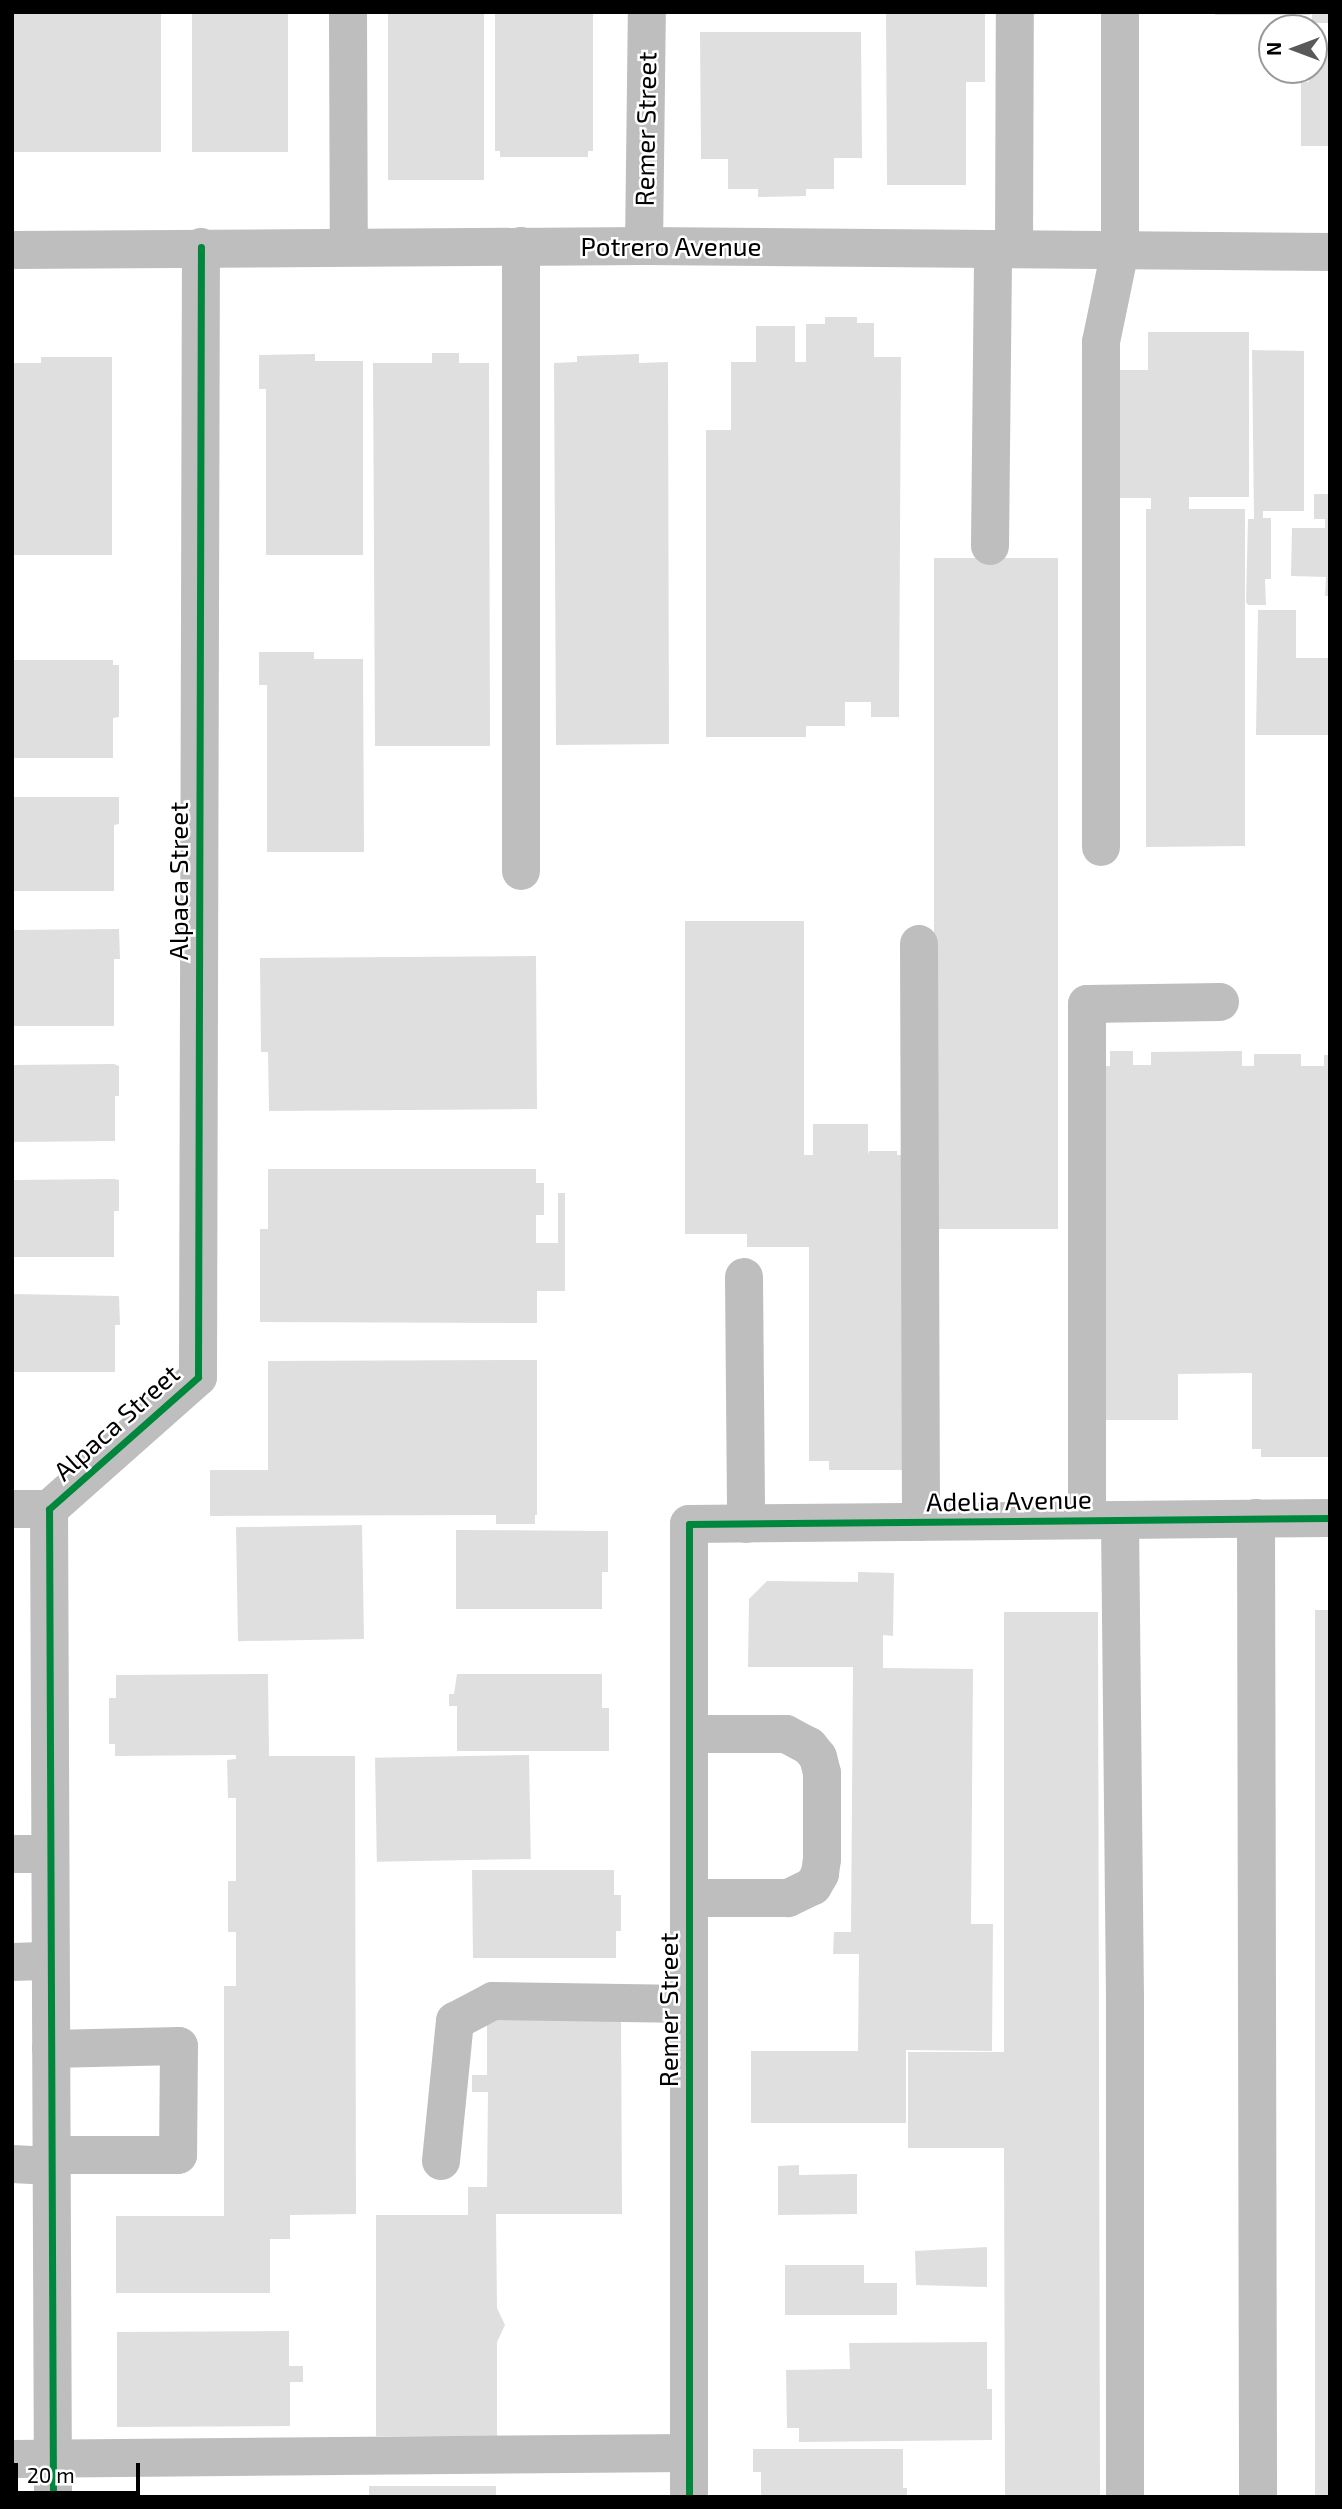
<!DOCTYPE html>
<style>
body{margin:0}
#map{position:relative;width:1342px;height:2509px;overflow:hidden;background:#fff;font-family:"Exo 2",sans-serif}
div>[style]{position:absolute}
.building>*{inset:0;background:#dfdfdf;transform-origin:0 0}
.minor>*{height:38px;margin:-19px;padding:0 19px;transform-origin:19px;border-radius:19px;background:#bebebe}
.cycleway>*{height:7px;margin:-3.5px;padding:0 3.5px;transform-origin:3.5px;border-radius:3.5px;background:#00873e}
span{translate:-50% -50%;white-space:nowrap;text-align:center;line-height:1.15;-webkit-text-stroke:5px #fff;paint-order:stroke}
.street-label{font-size:26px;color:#000}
.frame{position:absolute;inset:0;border:14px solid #000;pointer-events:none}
.north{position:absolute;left:1258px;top:14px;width:70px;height:70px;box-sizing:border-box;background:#fff;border:2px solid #999;border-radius:50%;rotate:270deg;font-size:19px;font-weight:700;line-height:28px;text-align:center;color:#000}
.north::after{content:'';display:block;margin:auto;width:24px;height:32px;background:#595959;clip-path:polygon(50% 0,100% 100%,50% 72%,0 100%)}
.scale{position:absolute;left:14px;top:2463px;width:126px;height:32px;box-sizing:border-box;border:4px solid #000;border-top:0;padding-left:9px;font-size:21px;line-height:24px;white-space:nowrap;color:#000;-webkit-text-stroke:5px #fff;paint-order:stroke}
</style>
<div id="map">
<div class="building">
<i style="left:12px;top:12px;width:149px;height:140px"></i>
<i style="left:192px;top:12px;width:96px;height:140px"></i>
<i style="left:388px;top:12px;width:96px;height:168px"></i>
<i style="clip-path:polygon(495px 12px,593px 12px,593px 151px,588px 151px,588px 157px,500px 157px,500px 151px,495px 151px)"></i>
<i style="clip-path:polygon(886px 12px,985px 12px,985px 82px,966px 82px,966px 185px,887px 185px)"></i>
<i style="left:1215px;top:12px;width:96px;height:3px"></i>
<i style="left:1312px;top:12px;width:18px;height:11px"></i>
<i style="clip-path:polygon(700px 32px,861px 32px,862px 158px,834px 158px,834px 189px,806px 189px,806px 196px,758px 197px,758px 189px,728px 189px,728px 159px,701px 159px)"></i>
<i style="clip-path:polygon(1314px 43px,1330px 43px,1330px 146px,1301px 146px,1301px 82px,1309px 82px,1309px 70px,1314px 70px)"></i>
<i style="clip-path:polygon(825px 317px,857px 317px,857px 323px,874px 323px,874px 357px,901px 357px,899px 717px,871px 717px,871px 702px,845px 702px,845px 726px,806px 726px,806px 737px,706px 737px,706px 430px,731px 430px,731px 362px,756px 362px,756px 326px,795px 326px,795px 362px,806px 362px,806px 324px,825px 324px)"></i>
<i style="clip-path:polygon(1148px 332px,1249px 332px,1249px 497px,1189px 497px,1189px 509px,1245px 509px,1245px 846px,1146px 847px,1146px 509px,1151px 509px,1151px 498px,1117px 498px,1117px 370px,1148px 370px)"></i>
<i style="clip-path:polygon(1252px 350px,1304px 351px,1304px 511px,1263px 511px,1263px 518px,1271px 518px,1271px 579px,1265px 579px,1266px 605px,1248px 605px,1246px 602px,1248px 519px,1254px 519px)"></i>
<i style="clip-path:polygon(432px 353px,459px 353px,459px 363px,489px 363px,490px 746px,375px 746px,373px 363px,432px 363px)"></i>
<i style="clip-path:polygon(315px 354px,315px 361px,363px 361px,363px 555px,266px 555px,266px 389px,259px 389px,259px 355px)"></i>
<i style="clip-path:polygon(639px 354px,639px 363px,668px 362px,669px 744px,556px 745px,554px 363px,577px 362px,577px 356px)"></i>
<i style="clip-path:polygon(41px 357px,112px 357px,112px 555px,12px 555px,12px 363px,41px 363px)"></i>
<i style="clip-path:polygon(1314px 494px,1330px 494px,1330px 596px,1325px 596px,1326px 577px,1291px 576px,1292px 528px,1325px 528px,1325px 519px,1314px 519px)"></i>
<i style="left:1058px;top:558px;width:671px;height:124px;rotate:90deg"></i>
<i style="clip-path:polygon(1258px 610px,1296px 610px,1296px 658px,1330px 658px,1330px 735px,1256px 735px)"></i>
<i style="clip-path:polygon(259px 652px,314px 652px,314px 659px,363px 659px,364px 852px,267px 852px,267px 685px,259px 685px)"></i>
<i style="clip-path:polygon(12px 660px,113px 660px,113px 665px,119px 665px,119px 717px,113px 718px,113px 758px,12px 758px)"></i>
<i style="clip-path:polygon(12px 797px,119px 797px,119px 824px,114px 825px,114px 891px,12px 891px)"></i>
<i style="clip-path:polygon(685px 921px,804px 921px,804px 1155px,813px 1155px,813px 1124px,868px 1124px,868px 1155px,869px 1151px,897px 1151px,897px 1155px,906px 1155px,906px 1470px,829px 1470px,829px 1461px,809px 1461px,809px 1247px,747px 1247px,747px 1234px,685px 1234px)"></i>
<i style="clip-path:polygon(119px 929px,120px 959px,114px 959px,114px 1026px,12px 1026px,12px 930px)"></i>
<i style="clip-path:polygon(536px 956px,537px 1109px,269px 1111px,268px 1052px,261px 1052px,260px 958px)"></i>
<i style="clip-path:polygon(1110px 1051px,1133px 1051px,1133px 1065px,1151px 1065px,1151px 1052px,1242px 1051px,1242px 1066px,1254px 1066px,1254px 1054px,1301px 1054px,1301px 1066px,1324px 1066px,1324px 1055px,1330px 1055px,1330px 1457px,1261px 1457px,1261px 1449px,1252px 1449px,1252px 1373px,1178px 1374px,1178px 1420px,1106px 1420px,1105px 1066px,1110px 1066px)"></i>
<i style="clip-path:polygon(114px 1064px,119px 1066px,119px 1096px,115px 1096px,115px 1141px,12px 1142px,12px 1065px)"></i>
<i style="clip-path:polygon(268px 1169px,536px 1169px,536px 1183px,544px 1183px,544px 1215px,536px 1215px,536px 1243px,558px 1243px,558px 1193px,565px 1193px,565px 1291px,537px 1291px,537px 1323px,260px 1322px,260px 1229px,268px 1229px)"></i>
<i style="clip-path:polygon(114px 1179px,119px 1180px,119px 1211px,114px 1211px,114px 1257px,12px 1257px,12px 1180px)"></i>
<i style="clip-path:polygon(12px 1294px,119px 1296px,120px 1325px,115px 1325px,115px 1372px,12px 1372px)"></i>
<i style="clip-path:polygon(537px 1360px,537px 1515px,535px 1515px,535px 1524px,496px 1524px,496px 1515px,210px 1516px,210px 1470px,268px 1470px,268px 1361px)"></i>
<i style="left:362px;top:1525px;width:114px;height:126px;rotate:89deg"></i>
<i style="clip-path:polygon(456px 1530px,608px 1531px,608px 1572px,602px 1572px,602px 1609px,456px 1609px)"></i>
<i style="clip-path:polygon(858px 1572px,894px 1573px,893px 1636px,883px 1635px,883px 1668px,973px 1669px,971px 1924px,993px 1924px,992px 2051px,906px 2050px,906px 2123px,751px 2123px,751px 2051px,858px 2051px,859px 1954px,833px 1954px,834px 1932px,851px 1932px,853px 1667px,748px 1667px,749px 1599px,767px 1581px,858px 1582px)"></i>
<i style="left:1315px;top:1610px;width:15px;height:887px"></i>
<i style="clip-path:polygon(1004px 1612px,1098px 1612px,1100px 2497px,1005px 2497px,1004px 2148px,908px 2148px,908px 2052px,1004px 2052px)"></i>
<i style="clip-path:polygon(268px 1674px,269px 1756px,355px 1756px,356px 2214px,290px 2215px,290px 2239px,270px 2239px,270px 2293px,116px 2293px,116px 2216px,224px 2216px,224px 1986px,236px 1986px,236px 1932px,228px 1932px,228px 1881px,236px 1881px,236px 1798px,228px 1798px,227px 1760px,236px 1759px,236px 1755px,115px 1756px,115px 1744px,109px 1744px,109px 1698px,116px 1698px,116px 1675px)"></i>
<i style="clip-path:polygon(457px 1674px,602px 1674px,602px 1708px,609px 1708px,609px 1751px,457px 1751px,457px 1706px,449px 1706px,449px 1694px,454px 1694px)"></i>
<i style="left:529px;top:1755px;width:104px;height:154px;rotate:89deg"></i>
<i style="clip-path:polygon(472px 1870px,614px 1870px,614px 1895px,621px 1895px,621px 1931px,616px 1931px,616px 1958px,473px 1958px)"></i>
<i style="clip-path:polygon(487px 2013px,621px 2014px,622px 2214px,496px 2214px,497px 2308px,505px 2325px,497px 2342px,497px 2436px,376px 2436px,376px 2215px,468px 2215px,468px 2187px,487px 2187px,488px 2092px,472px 2092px,472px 2075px,487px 2075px)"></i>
<i style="clip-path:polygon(799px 2165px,799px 2175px,857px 2174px,857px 2214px,778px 2215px,778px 2166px)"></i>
<i style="clip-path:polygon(987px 2247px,987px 2287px,916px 2285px,915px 2251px)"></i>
<i style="clip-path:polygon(785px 2265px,864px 2265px,864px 2283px,897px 2283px,897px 2315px,785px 2315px)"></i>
<i style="clip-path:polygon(289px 2331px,289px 2366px,303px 2366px,303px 2382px,290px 2382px,290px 2426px,117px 2427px,117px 2332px)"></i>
<i style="clip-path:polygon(987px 2342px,987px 2389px,992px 2389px,992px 2440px,799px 2442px,799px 2428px,787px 2428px,786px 2370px,850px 2369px,849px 2343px)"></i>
<i style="clip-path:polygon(753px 2449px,903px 2449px,903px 2488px,907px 2488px,907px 2497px,761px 2497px,761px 2472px,753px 2472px)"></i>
<i style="left:369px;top:2486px;width:127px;height:11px"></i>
</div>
<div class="minor">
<i style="left:348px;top:12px;width:235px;rotate:89.8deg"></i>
<i style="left:521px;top:246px;width:625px;rotate:90deg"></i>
<i style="left:644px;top:246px;width:234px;rotate:-89.3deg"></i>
<i style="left:1014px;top:249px;width:237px;rotate:-89.8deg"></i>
<i style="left:12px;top:250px;width:632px;rotate:-0.36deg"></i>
<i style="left:644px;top:246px;width:686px;rotate:0.5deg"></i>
<i style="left:990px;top:546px;width:297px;rotate:-89.4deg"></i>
<i style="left:1101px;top:847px;width:505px;rotate:-90deg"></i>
<i style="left:1101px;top:342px;width:94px;rotate:-78.3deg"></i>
<i style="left:1120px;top:250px;width:238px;rotate:-90deg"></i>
<i style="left:919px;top:944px;width:578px;rotate:89.8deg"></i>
<i style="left:744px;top:1277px;width:247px;rotate:89.5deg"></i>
<i style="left:12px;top:1509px;width:37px"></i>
<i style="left:1256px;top:1518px;width:979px;rotate:89.88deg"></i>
<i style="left:1087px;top:1520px;width:516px;rotate:-90deg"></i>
<i style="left:1087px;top:1004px;width:133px;rotate:-0.9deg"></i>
<i style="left:1120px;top:1520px;width:477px;rotate:89.4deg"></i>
<i style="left:1125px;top:1997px;width:500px;rotate:90deg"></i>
<i style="left:689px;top:1734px;width:97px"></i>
<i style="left:786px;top:1734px;width:26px;rotate:28deg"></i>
<i style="left:809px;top:1746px;width:14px;rotate:51deg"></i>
<i style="left:818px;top:1757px;width:16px;rotate:76deg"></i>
<i style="left:822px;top:1773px;width:86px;rotate:90deg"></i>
<i style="left:822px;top:1859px;width:15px;rotate:98deg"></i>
<i style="left:820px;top:1874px;width:14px;rotate:120deg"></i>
<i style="left:813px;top:1886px;width:28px;rotate:154deg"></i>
<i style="left:788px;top:1898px;width:99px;rotate:180deg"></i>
<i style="left:12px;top:1854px;width:38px"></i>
<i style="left:12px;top:1962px;width:38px;rotate:-2deg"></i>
<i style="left:51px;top:2049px;width:128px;rotate:-1.3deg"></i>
<i style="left:179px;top:2046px;width:109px;rotate:90.5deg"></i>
<i style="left:178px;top:2155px;width:126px;rotate:180deg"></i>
<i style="left:441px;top:2161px;width:141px;rotate:-84.3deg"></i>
<i style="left:455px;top:2021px;width:43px;rotate:-27.8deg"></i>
<i style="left:493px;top:2001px;width:196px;rotate:0.9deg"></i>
<i style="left:12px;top:2164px;width:40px;rotate:2.9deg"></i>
<i style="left:12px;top:2459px;width:677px;rotate:-0.51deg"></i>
<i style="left:53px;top:2497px;width:988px;rotate:-90.23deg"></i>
<i style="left:49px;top:1509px;width:199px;rotate:-41.5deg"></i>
<i style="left:198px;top:1377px;width:1130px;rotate:-89.85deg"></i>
<i style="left:689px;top:2497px;width:973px;rotate:-90deg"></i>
<i style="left:689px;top:1524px;width:641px;rotate:-0.54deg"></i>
</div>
<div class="cycleway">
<i style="left:53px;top:2497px;width:988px;rotate:-90.23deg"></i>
<i style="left:49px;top:1509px;width:199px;rotate:-41.5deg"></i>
<i style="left:198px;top:1377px;width:1130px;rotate:-89.85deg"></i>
<i style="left:689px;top:2497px;width:973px;rotate:-90deg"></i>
<i style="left:689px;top:1524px;width:641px;rotate:-0.54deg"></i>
</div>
<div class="street-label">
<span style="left:645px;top:129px;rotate:-89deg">Remer Street</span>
<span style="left:671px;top:246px">Potrero Avenue</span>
<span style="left:178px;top:881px;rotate:-90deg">Alpaca Street</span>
<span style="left:116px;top:1422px;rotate:-42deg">Alpaca Street</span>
<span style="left:1009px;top:1500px;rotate:-1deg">Adelia Avenue</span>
<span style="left:668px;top:2010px;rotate:-90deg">Remer Street</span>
</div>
<div class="frame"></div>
<div class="north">N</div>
<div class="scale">20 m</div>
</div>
